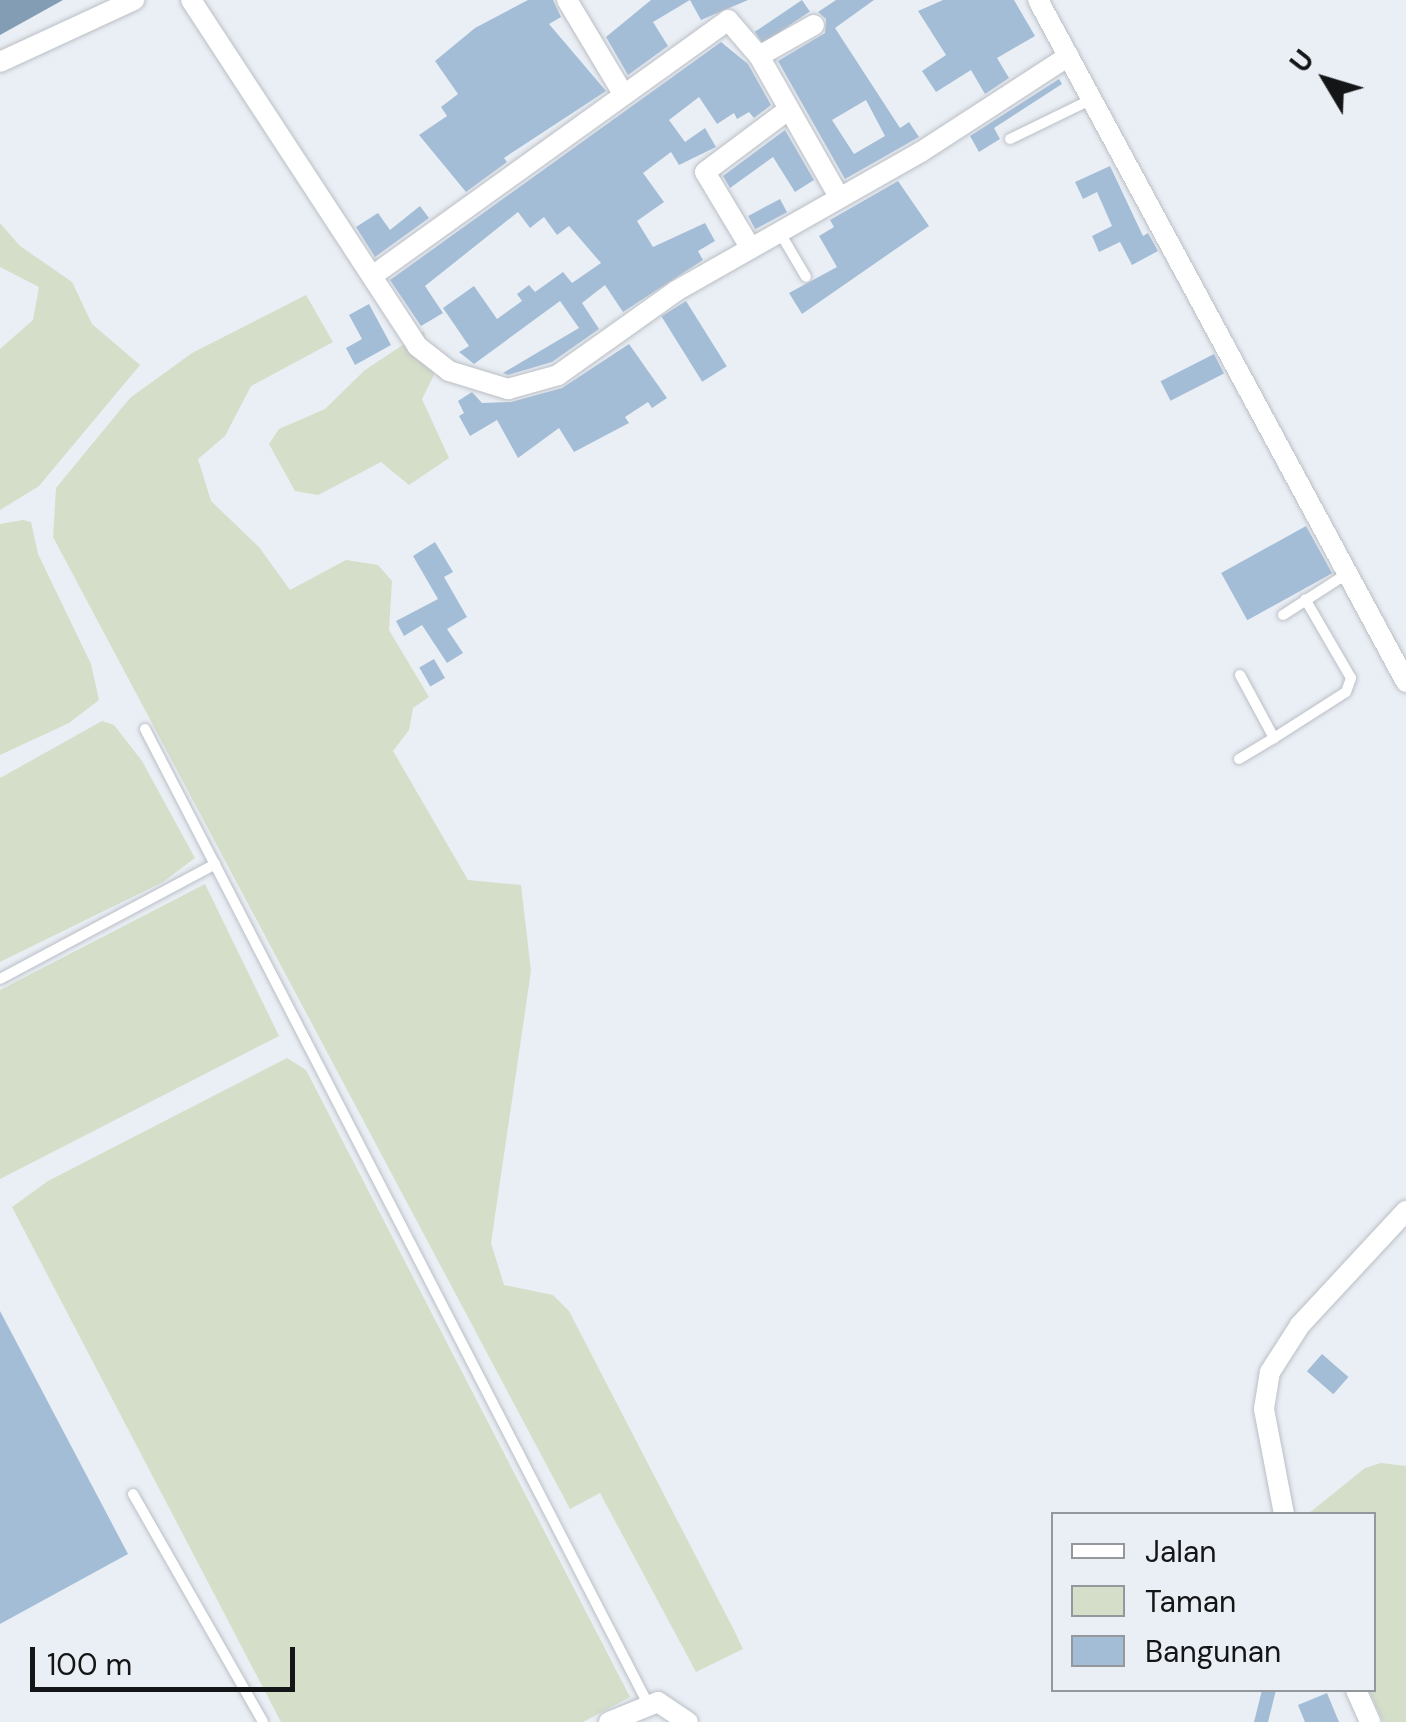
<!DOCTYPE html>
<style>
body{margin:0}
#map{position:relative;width:1406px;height:1722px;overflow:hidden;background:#eaeff5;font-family:"DM Sans",sans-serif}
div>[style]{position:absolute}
.green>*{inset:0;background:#d5dec9}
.water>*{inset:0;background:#839db5}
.building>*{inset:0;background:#a4bdd7;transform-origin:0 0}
.roads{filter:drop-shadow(0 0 2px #babfc5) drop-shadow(0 0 2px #babfc5)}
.lane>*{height:10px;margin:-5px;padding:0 5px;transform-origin:5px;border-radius:5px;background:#fff}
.street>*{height:20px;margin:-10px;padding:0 10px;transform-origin:10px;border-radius:10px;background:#fff}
span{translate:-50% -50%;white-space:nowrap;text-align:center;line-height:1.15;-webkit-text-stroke:10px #eaeff5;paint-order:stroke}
.legend{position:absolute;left:1051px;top:1512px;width:325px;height:180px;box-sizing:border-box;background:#eaeff5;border:2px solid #94989c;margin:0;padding:12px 18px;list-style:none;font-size:30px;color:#131517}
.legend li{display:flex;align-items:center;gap:20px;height:50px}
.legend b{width:50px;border:2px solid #94989c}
.north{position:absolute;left:1276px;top:30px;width:100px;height:100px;-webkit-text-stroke:8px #eaeff5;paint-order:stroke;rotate:308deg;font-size:28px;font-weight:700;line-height:40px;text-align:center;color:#131517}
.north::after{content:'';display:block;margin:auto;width:35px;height:45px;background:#131517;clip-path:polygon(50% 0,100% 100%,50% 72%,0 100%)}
.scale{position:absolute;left:30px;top:1647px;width:265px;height:45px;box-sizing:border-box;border:5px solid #131517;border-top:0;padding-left:12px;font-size:30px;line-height:35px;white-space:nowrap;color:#131517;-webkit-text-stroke:8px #eaeff5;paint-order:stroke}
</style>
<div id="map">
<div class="green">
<i style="clip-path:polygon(0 223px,20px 246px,72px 282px,92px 324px,140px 365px,39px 486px,0 510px,0 349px,33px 320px,39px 287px,0 267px)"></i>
<i style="clip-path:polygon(306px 295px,333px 342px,251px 386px,225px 436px,198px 459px,211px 501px,259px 547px,290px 590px,346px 560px,378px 565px,392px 581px,389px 630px,429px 697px,413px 708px,409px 730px,393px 751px,468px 880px,521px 885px,531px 971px,491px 1243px,504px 1285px,553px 1295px,569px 1311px,735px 1632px,743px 1649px,696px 1672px,600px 1493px,570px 1509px,53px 537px,56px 488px,130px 398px,192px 353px)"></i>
<i style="clip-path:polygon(424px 331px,434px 375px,422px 399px,449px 458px,409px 485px,381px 462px,318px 495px,295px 491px,269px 444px,279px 429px,325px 409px,365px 370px)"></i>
<i style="clip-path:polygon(23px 520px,31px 522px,38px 554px,91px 664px,99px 700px,69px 723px,0 755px,0 524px)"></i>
<i style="clip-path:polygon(102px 721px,114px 725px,142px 761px,195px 858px,163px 882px,0 962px,0 778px)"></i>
<i style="clip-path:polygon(205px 884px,279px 1036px,0 1179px,0 990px)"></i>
<i style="clip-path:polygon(287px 1058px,306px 1070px,630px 1697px,583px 1722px,281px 1722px,12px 1207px,48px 1181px)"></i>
<i style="clip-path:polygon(1381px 1463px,1406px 1466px,1406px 1722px,1383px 1722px,1369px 1690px,1374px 1514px,1308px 1514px,1365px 1468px)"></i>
</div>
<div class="water">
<i style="clip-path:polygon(0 0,63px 0,0 35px)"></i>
</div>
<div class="building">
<i style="clip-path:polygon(528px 0,553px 0,561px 17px,549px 24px,606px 91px,504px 158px,507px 162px,466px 192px,419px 135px,447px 116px,441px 107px,458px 94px,435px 61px,475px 28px)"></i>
<i style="clip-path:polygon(651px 0,748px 0,701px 20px,690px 0,653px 22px,668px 46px,628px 75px,606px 37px)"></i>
<i style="left:802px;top:0;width:14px;height:57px;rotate:56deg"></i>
<i style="clip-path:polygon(evenodd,836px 0,874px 0,835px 28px,900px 128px,909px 122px,919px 137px,845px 179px,778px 61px,825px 33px,826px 19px,818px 12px,836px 0,866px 100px,885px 136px,854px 154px,832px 120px,866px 100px)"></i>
<i style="clip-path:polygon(943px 0,1014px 0,1035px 36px,997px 58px,1009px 78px,985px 94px,971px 70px,936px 92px,922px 71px,946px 55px,918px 11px)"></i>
<i style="clip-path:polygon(721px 42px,748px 64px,771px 105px,754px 118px,749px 112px,737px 119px,734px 113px,717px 124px,699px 97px,669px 120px,685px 142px,705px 128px,716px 147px,679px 165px,671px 152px,643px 173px,664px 202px,637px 221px,653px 247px,705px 223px,715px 241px,698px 251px,703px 260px,623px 312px,605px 285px,582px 303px,599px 329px,552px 362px,508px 375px,503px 373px,579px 328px,560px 301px,474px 364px,459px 352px,469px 346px,443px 308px,474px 286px,497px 319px,522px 301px,517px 294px,529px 285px,535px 292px,563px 272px,572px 283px,601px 263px,569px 226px,557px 235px,544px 217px,530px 228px,518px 212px,425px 286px,443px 313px,421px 326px,390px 280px)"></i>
<i style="clip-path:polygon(1059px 79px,1062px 84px,994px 128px,1000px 139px,979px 152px,970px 136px)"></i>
<i style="clip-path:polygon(785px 130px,814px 180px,795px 192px,773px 157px,730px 188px,723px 176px)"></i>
<i style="clip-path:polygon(1110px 166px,1143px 236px,1148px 233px,1158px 251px,1132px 265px,1120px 242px,1099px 252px,1092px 236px,1112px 226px,1097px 192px,1083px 199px,1075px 182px)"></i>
<i style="clip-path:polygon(898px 181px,929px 226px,802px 314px,789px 293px,837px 267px,819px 236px,834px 227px,830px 220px)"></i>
<i style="left:780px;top:199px;width:15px;height:36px;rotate:62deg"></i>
<i style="clip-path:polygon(420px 206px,429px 218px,375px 257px,356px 227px,378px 213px,390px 230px)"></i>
<i style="left:686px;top:301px;width:77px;height:29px;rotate:58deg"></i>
<i style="clip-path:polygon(369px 304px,391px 345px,355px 365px,346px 348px,362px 339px,349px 315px)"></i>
<i style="clip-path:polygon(629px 344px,667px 398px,652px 408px,648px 402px,625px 417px,629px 423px,574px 452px,559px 428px,518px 458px,497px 420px,470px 436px,459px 416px,464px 413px,458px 401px,472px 392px,482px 403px,511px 402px,562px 388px)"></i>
<i style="left:1214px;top:354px;width:22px;height:60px;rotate:63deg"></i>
<i style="left:1306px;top:526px;width:54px;height:97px;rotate:61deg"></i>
<i style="clip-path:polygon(435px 542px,453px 572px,444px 577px,467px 617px,447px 629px,463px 653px,447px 663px,422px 625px,404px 636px,396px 621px,438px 599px,413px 556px)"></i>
<i style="left:434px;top:659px;width:22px;height:17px;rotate:60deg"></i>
<i style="clip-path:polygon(0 1311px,128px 1554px,0 1624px)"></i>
<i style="left:1322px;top:1354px;width:35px;height:23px;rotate:41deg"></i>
<i style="clip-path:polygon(1262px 1690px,1276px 1690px,1268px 1722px,1254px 1722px)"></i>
<i style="clip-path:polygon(1327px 1693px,1339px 1722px,1305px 1722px,1298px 1705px)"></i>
</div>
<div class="roads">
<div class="lane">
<i style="left:1010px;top:139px;width:91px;rotate:-26deg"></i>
<i style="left:779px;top:231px;width:53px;rotate:59.6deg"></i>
<i style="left:1283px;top:615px;width:77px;rotate:-32.9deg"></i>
<i style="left:1240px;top:675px;width:72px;rotate:61.6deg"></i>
<i style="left:1274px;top:738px;width:85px;rotate:-32.6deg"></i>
<i style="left:1346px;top:692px;width:15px;rotate:-70deg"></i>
<i style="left:1351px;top:678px;width:91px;rotate:-120.2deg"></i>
<i style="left:145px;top:729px;width:1097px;rotate:62.71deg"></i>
<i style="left:1239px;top:759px;width:41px;rotate:-31deg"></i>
<i style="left:0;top:979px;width:244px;rotate:-28.1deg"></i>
<i style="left:133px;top:1494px;width:262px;rotate:60.3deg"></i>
</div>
<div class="street">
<i style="left:191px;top:0;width:413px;rotate:56.8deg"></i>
<i style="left:417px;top:346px;width:41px;rotate:38deg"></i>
<i style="left:449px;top:371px;width:62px;rotate:17deg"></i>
<i style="left:508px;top:389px;width:52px;rotate:-15.6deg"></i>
<i style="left:558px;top:375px;width:145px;rotate:-35.4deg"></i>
<i style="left:676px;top:291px;width:282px;rotate:-29.6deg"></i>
<i style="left:921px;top:152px;width:176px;rotate:-33deg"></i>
<i style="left:567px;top:0;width:107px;rotate:59.1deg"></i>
<i style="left:1038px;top:0;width:775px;rotate:61.65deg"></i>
<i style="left:759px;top:56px;width:63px;rotate:-29.4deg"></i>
<i style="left:0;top:62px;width:148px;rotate:-24.8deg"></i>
<i style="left:750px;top:247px;width:87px;rotate:-121deg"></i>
<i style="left:705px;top:172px;width:104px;rotate:-36.8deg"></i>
<i style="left:375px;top:274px;width:435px;rotate:-35.7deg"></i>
<i style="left:728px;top:20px;width:48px;rotate:49.3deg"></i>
<i style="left:759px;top:56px;width:162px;rotate:60.4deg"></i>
<i style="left:1284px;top:1514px;width:107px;rotate:-100.8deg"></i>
<i style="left:1264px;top:1409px;width:37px;rotate:-81deg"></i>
<i style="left:1270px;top:1372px;width:56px;rotate:-57.4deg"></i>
<i style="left:1300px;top:1325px;width:156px;rotate:-47.1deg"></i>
<i style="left:1356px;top:1690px;width:35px;rotate:66deg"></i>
<i style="left:609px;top:1722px;width:53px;rotate:-22.2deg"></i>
<i style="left:658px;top:1702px;width:36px;rotate:34deg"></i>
</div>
</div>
<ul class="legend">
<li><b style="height:12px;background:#fff"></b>Jalan</li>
<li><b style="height:28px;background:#d5dec9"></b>Taman</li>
<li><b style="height:28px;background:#a4bdd7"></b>Bangunan</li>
</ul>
<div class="north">U</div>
<div class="scale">100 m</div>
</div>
